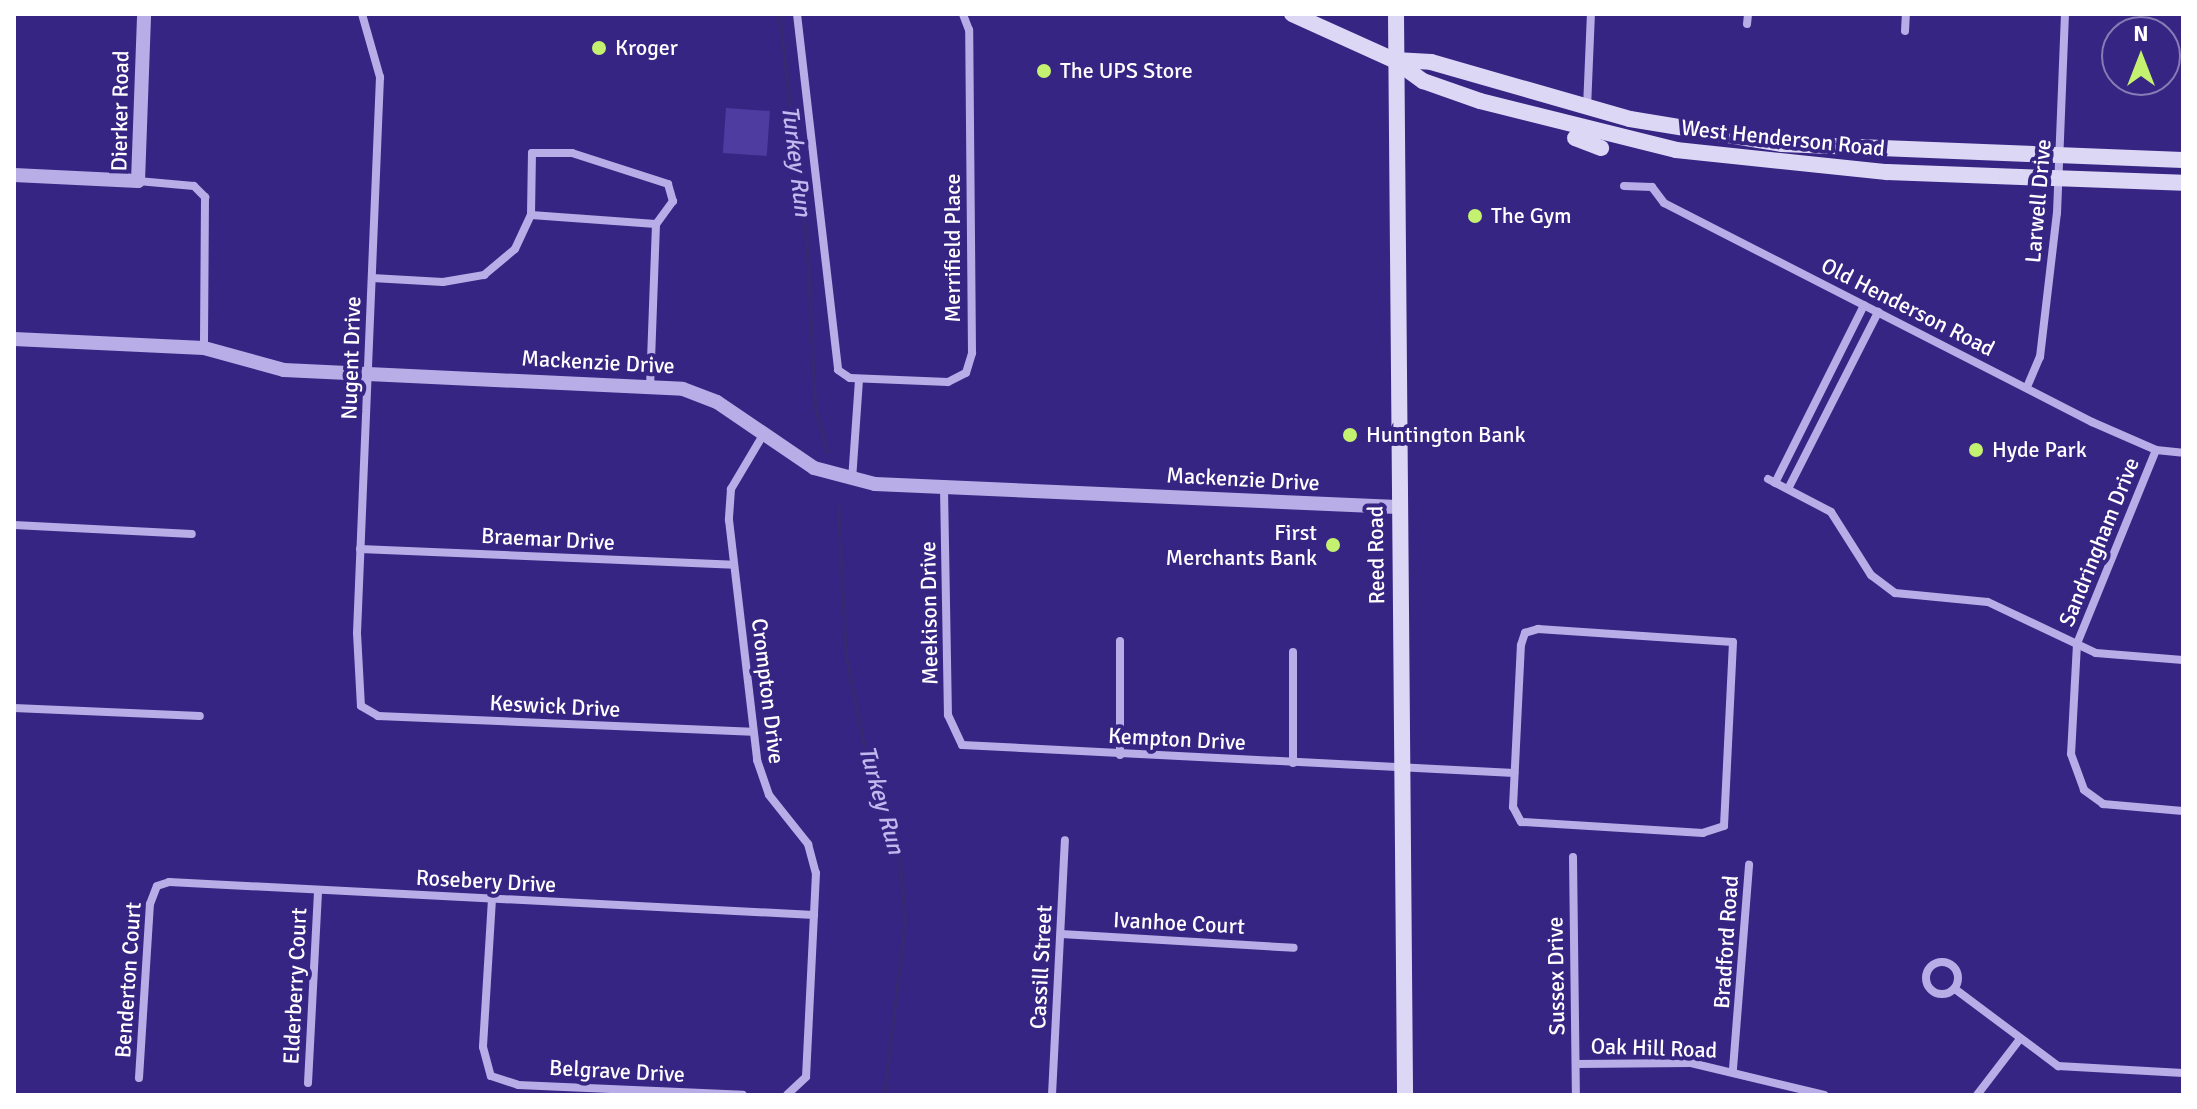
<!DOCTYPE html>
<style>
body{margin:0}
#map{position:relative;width:2197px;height:1109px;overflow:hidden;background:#372583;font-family:Signika,sans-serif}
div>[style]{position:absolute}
.green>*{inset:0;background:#4f3ca1;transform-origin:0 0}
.stream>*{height:3px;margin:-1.5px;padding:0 1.5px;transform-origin:1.5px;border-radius:1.5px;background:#382a71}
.minor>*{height:8px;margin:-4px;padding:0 4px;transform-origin:4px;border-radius:4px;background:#b8ade7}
.minor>.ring{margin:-4px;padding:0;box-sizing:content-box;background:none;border:8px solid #b8ade7;border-radius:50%}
.tertiary>*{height:14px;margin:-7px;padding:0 7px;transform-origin:7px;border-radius:7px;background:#b8ade7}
.secondary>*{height:16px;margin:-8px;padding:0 8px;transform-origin:8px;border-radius:8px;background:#ddd7f6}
.dots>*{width:22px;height:22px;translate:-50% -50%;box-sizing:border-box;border:4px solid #372583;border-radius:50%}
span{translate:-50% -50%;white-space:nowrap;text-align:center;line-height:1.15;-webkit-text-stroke:8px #372583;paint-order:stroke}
.poi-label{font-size:22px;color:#fff}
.left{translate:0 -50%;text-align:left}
.right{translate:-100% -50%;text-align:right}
.street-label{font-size:22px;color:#fff}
.water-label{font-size:24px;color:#c2b9ef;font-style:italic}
.frame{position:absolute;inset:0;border:16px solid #fff;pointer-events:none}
.north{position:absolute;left:2101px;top:16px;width:80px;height:80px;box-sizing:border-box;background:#372583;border:2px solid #877cb5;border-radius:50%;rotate:0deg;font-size:22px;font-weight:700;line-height:32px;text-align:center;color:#fff}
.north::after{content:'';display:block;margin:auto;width:28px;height:36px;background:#c5f171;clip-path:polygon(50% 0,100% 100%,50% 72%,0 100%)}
</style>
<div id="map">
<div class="green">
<i style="left:726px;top:108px;width:44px;height:45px;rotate:4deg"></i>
</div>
<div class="stream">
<i style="left:779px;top:14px;width:236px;rotate:83.2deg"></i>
<i style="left:807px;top:248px;width:159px;rotate:87.1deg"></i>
<i style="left:815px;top:407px;width:46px;rotate:74.7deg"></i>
<i style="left:838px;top:505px;width:151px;rotate:87deg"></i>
<i style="left:846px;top:656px;width:127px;rotate:78.7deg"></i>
<i style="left:871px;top:781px;width:78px;rotate:69deg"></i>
<i style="left:899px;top:854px;width:66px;rotate:84.8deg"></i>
<i style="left:905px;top:920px;width:176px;rotate:96.8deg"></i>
</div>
<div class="minor">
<i style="left:362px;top:14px;width:66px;rotate:74.1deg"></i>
<i style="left:380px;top:77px;width:556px;rotate:92.37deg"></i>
<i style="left:357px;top:633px;width:73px;rotate:86.9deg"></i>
<i style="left:361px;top:706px;width:20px;rotate:30deg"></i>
<i style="left:378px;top:716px;width:374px;rotate:2.4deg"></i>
<i style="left:797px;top:14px;width:358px;rotate:83.4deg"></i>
<i style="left:838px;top:370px;width:14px;rotate:34deg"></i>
<i style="left:850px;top:378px;width:98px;rotate:2.3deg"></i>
<i style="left:948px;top:382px;width:20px;rotate:-27deg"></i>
<i style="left:966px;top:373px;width:21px;rotate:-73deg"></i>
<i style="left:972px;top:353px;width:323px;rotate:-90.5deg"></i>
<i style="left:969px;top:30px;width:17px;rotate:-111deg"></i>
<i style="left:1747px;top:24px;width:10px;rotate:-84deg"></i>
<i style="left:1905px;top:31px;width:17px;rotate:-87deg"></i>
<i style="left:1587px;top:108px;width:94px;rotate:-87.6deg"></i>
<i style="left:138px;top:181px;width:56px;rotate:5.1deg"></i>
<i style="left:194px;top:186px;width:16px;rotate:45deg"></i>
<i style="left:205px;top:197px;width:151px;rotate:90.4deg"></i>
<i style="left:1624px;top:186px;width:28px;rotate:2deg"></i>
<i style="left:1652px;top:187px;width:20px;rotate:53deg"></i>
<i style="left:1664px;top:203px;width:481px;rotate:27.1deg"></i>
<i style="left:2092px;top:422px;width:70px;rotate:23.6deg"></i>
<i style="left:2156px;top:450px;width:27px;rotate:6deg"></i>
<i style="left:531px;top:215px;width:62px;rotate:-89.1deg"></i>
<i style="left:532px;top:153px;width:40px"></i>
<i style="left:572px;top:153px;width:101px;rotate:17.9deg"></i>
<i style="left:668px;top:184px;width:18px;rotate:74deg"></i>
<i style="left:673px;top:201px;width:29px;rotate:126deg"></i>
<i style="left:372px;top:278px;width:71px;rotate:3.2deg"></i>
<i style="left:443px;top:282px;width:42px;rotate:-9.7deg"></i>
<i style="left:484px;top:275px;width:40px;rotate:-40deg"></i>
<i style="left:515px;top:249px;width:38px;rotate:-65deg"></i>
<i style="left:531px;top:215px;width:125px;rotate:4.1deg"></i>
<i style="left:656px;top:224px;width:162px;rotate:92.1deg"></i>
<i style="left:2027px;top:387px;width:33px;rotate:-67deg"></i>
<i style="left:2040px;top:357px;width:145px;rotate:-83.3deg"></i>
<i style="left:2057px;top:213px;width:199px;rotate:-87.7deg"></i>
<i style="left:763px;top:435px;width:63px;rotate:120.7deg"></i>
<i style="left:731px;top:489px;width:31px;rotate:94deg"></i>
<i style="left:729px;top:520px;width:242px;rotate:83.3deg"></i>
<i style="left:757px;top:760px;width:37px;rotate:71deg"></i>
<i style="left:769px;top:795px;width:63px;rotate:51.5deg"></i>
<i style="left:808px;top:844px;width:30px;rotate:75deg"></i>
<i style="left:816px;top:873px;width:204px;rotate:92.8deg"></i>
<i style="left:806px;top:1077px;width:26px;rotate:137deg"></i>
<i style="left:2156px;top:450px;width:209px;rotate:112.2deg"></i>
<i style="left:2077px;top:644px;width:110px;rotate:93.1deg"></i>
<i style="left:2071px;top:754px;width:38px;rotate:70deg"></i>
<i style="left:2084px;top:790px;width:24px;rotate:36deg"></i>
<i style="left:2103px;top:804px;width:80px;rotate:5deg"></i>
<i style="left:1768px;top:479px;width:71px;rotate:27.6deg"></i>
<i style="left:1831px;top:512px;width:75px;rotate:57.6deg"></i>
<i style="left:1871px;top:575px;width:30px;rotate:37deg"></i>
<i style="left:1895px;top:593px;width:93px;rotate:5.5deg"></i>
<i style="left:1988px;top:602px;width:119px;rotate:25.3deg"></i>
<i style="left:2096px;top:653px;width:87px;rotate:4.6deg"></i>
<i style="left:852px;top:480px;width:101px;rotate:-86deg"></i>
<i style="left:1775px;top:483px;width:199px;rotate:-63.4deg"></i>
<i style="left:944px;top:488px;width:227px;rotate:89deg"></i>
<i style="left:948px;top:715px;width:33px;rotate:65deg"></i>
<i style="left:962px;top:745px;width:553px;rotate:2.9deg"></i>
<i style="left:1788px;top:489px;width:199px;rotate:-63deg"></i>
<i style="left:14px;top:525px;width:178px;rotate:2.9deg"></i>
<i style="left:360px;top:549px;width:374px;rotate:2.4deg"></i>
<i style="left:1538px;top:629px;width:195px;rotate:3.8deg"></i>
<i style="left:1733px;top:642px;width:184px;rotate:92.8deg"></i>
<i style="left:1724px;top:826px;width:22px;rotate:162deg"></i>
<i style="left:1703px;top:833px;width:182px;rotate:-176.5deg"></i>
<i style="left:1521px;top:822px;width:17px;rotate:-118deg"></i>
<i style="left:1513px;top:807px;width:162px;rotate:-87.2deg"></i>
<i style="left:1521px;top:645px;width:13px;rotate:-72deg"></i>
<i style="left:1525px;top:633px;width:14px;rotate:-17deg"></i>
<i style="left:1293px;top:652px;width:111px;rotate:90deg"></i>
<i style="left:14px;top:708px;width:186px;rotate:2.5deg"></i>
<i style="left:1120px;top:755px;width:114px;rotate:-90deg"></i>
<i style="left:1573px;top:857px;width:238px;rotate:89.3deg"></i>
<i style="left:492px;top:899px;width:148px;rotate:93.5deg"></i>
<i style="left:483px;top:1047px;width:30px;rotate:75deg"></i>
<i style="left:491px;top:1076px;width:28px;rotate:18deg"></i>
<i style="left:518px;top:1085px;width:225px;rotate:2.5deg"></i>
<i style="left:1061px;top:934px;width:233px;rotate:3.4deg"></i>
<i class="ring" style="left:1926px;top:962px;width:24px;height:24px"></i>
<i style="left:1955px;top:989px;width:129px;rotate:36.8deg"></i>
<i style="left:2058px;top:1066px;width:125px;rotate:3.2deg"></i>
<i style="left:1576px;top:1064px;width:115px;rotate:-0.5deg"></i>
<i style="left:1691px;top:1063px;width:137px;rotate:13.5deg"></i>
<i style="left:1733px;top:1069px;width:205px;rotate:-85.5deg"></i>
<i style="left:139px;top:1078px;width:174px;rotate:-86.4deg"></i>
<i style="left:150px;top:904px;width:19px;rotate:-69deg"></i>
<i style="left:157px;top:886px;width:13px;rotate:-18deg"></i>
<i style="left:169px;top:882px;width:646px;rotate:2.93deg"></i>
<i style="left:308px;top:1083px;width:192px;rotate:-87deg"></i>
<i style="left:1052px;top:1095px;width:255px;rotate:-87.1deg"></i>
<i style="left:1977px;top:1095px;width:71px;rotate:-52.5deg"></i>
</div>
<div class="tertiary">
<i style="left:14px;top:175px;width:124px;rotate:2.8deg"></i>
<i style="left:138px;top:181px;width:167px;rotate:-87.9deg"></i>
<i style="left:14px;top:339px;width:190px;rotate:2.7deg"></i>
<i style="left:204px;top:348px;width:83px;rotate:15.4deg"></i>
<i style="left:284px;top:370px;width:399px;rotate:2.7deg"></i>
<i style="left:683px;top:389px;width:36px;rotate:21deg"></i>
<i style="left:717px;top:402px;width:117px;rotate:34.2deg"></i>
<i style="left:814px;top:468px;width:63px;rotate:14.7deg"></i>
<i style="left:875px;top:484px;width:523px;rotate:2.52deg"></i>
</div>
<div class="secondary">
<i style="left:1292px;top:14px;width:112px;rotate:24.3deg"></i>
<i style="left:1394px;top:60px;width:36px;rotate:36deg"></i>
<i style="left:1423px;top:81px;width:60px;rotate:19.3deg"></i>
<i style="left:1480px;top:101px;width:202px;rotate:14deg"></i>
<i style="left:1676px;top:150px;width:212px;rotate:6deg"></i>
<i style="left:1887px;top:172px;width:296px;rotate:2.1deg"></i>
<i style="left:1396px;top:14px;width:1081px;rotate:89.52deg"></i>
<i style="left:1395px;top:60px;width:36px;rotate:3deg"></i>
<i style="left:1431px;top:62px;width:207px;rotate:16deg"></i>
<i style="left:1630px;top:119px;width:154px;rotate:9.3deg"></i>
<i style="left:1782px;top:144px;width:401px;rotate:2.3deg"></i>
<i style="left:1575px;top:138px;width:28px;rotate:21deg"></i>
</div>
<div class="dots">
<i style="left:599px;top:48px;background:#c5f171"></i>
<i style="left:1044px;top:71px;background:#c5f171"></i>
<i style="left:1475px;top:216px;background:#c5f171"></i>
<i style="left:1350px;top:435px;background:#c5f171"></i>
<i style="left:1976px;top:450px;background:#c5f171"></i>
<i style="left:1333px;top:545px;background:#c5f171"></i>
</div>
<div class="poi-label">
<span class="left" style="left:615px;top:48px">Kroger</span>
<span class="left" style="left:1060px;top:71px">The UPS Store</span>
<span class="left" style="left:1491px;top:216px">The Gym</span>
<span class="left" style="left:1366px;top:435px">Huntington Bank</span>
<span class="left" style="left:1992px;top:450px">Hyde Park</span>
<span class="right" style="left:1317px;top:545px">First<br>Merchants Bank</span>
</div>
<div class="street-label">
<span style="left:120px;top:111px;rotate:-89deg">Dierker Road</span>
<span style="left:1783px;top:138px;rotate:6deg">West Henderson Road</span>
<span style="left:2038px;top:201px;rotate:-85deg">Larwell Drive</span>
<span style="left:953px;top:248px;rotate:-90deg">Merrifield Place</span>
<span style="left:1908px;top:307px;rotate:27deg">Old Henderson Road</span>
<span style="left:351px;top:358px;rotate:-88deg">Nugent Drive</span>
<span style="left:598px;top:362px;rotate:3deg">Mackenzie Drive</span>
<span style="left:1243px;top:479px;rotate:3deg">Mackenzie Drive</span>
<span style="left:548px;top:539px;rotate:3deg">Braemar Drive</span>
<span style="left:2099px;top:542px;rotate:-68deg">Sandringham Drive</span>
<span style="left:1376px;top:555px;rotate:-91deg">Reed Road</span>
<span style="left:929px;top:613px;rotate:-91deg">Meekison Drive</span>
<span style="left:768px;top:691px;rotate:83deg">Crompton Drive</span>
<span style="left:555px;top:706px;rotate:3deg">Keswick Drive</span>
<span style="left:1177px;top:739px;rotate:3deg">Kempton Drive</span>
<span style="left:486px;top:881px;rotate:3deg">Rosebery Drive</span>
<span style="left:1179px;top:923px;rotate:3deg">Ivanhoe Court</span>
<span style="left:1726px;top:942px;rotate:-86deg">Bradford Road</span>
<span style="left:1041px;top:967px;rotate:-87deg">Cassill Street</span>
<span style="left:1556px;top:976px;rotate:-91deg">Sussex Drive</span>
<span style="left:128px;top:980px;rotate:-86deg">Benderton Court</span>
<span style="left:295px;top:986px;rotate:-87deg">Elderberry Court</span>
<span style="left:1654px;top:1048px;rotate:2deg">Oak Hill Road</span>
<span style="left:617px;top:1071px;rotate:3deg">Belgrave Drive</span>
</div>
<div class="water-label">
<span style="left:796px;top:161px;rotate:83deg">Turkey Run</span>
<span style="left:881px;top:800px;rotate:74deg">Turkey Run</span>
</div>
<div class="frame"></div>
<div class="north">N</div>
</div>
